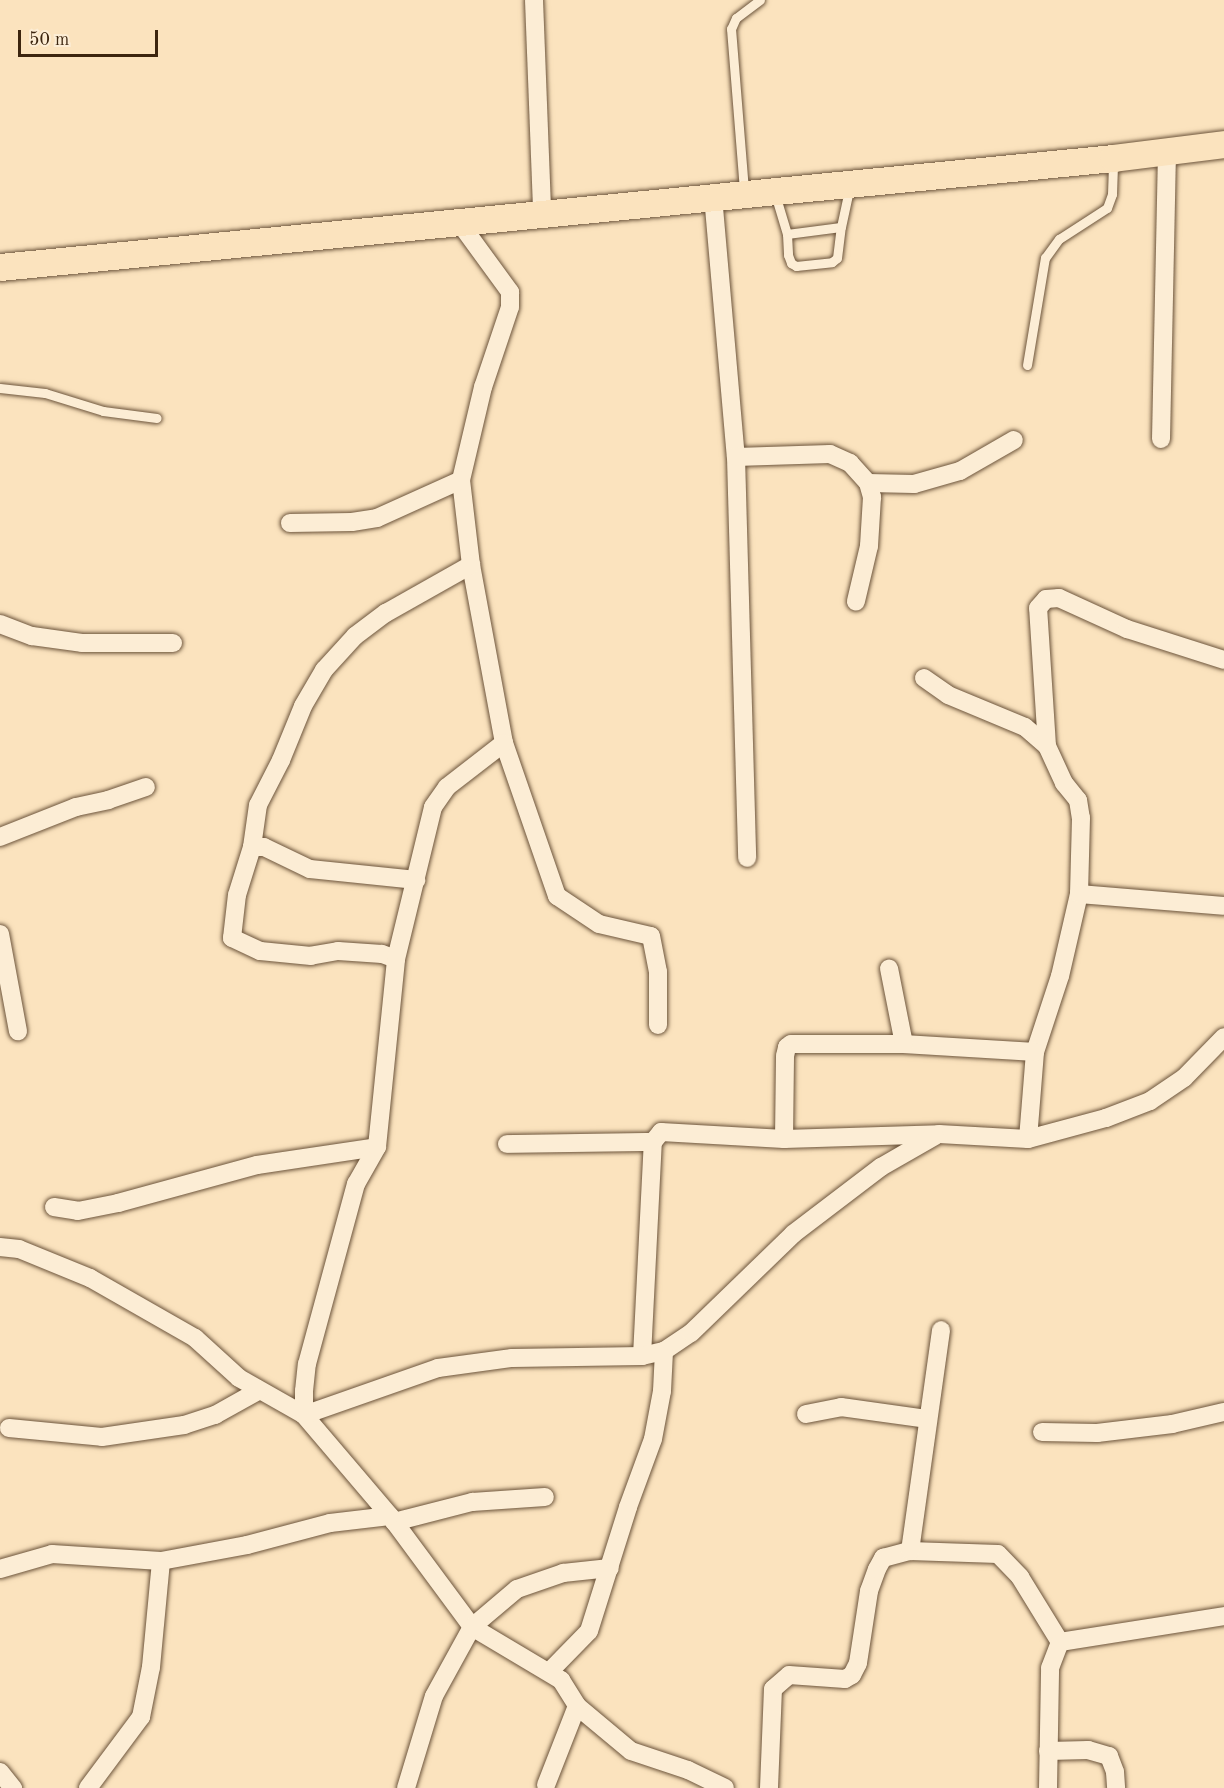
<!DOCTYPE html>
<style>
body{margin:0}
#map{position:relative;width:1224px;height:1788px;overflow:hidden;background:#fbe3be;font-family:"Old Standard TT",serif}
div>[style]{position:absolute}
.roads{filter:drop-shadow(0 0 2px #6c543b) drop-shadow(0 0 2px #6c543b)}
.service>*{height:9px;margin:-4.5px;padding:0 4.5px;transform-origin:4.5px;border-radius:4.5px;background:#fcedd5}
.minor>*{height:18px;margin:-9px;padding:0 9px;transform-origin:9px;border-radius:9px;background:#fcedd5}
.primary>*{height:27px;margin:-13.5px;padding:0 13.5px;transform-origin:13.5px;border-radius:13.5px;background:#fbe3be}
span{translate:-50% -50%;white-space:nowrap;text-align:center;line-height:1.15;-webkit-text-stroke:6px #fcedd5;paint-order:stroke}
.scale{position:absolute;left:18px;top:30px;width:140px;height:27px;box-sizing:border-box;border:3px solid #3c250f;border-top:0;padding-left:8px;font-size:18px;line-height:21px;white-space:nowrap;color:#3c250f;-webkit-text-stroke:4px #fcedd5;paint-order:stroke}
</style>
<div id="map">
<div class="roads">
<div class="service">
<i style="left:744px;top:190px;width:162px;rotate:-94.6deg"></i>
<i style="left:731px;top:29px;width:12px;rotate:-66deg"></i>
<i style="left:736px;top:18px;width:30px;rotate:-37deg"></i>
<i style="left:775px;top:194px;width:42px;rotate:73.3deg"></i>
<i style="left:787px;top:234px;width:54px;rotate:-7.4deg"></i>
<i style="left:841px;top:227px;width:43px;rotate:-77.9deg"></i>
<i style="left:787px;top:234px;width:21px;rotate:87deg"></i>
<i style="left:788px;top:255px;width:9px;rotate:69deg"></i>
<i style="left:791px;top:263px;width:6px;rotate:31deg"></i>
<i style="left:796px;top:266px;width:36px;rotate:-6deg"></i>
<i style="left:832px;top:262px;width:6px;rotate:-39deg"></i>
<i style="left:837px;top:258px;width:31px;rotate:-83deg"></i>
<i style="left:1027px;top:365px;width:109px;rotate:-80.5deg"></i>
<i style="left:1045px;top:258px;width:24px;rotate:-54deg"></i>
<i style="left:1059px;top:239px;width:57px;rotate:-32.9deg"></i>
<i style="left:1107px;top:208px;width:15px;rotate:-70deg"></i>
<i style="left:1112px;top:194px;width:34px;rotate:-88deg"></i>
<i style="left:0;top:388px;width:45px;rotate:6.3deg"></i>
<i style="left:45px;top:393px;width:61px;rotate:17.2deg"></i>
<i style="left:103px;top:411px;width:54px;rotate:7.4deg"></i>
</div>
<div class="minor">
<i style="left:534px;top:0;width:212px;rotate:87.8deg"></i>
<i style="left:713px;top:196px;width:262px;rotate:85deg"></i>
<i style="left:736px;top:457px;width:401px;rotate:88.4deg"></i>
<i style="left:459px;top:222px;width:87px;rotate:53.9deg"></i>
<i style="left:510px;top:292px;width:15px;rotate:90deg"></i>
<i style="left:510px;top:307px;width:84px;rotate:108.6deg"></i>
<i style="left:483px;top:387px;width:96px;rotate:103.3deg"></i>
<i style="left:461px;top:480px;width:86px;rotate:83.3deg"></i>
<i style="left:471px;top:565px;width:181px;rotate:79.5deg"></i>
<i style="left:504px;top:743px;width:162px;rotate:70.9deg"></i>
<i style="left:557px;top:896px;width:50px;rotate:33.7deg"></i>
<i style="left:599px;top:924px;width:53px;rotate:13deg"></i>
<i style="left:651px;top:936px;width:37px;rotate:79deg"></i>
<i style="left:658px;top:972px;width:53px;rotate:90deg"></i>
<i style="left:1161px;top:439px;width:287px;rotate:-88.8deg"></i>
<i style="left:736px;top:457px;width:94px;rotate:-1.8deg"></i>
<i style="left:830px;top:454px;width:22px;rotate:24deg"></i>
<i style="left:850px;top:463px;width:27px;rotate:48deg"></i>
<i style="left:868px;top:483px;width:15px;rotate:74deg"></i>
<i style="left:872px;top:497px;width:49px;rotate:93.5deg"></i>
<i style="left:869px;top:546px;width:57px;rotate:103.3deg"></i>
<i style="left:868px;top:483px;width:46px;rotate:1.2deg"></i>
<i style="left:914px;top:484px;width:48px;rotate:-15.8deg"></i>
<i style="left:960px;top:471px;width:62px;rotate:-29.9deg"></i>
<i style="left:290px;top:523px;width:62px;rotate:-0.9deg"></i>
<i style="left:352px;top:522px;width:25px;rotate:-9deg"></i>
<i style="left:377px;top:518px;width:92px;rotate:-24.3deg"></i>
<i style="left:0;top:624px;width:34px;rotate:21deg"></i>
<i style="left:32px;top:636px;width:50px;rotate:8deg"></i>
<i style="left:82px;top:643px;width:91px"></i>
<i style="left:924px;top:678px;width:29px;rotate:35deg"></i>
<i style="left:948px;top:695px;width:83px;rotate:22.6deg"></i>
<i style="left:1025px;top:727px;width:29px;rotate:41deg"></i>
<i style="left:1047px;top:746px;width:41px;rotate:65.3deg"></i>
<i style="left:1064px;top:783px;width:22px;rotate:51deg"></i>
<i style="left:1078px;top:800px;width:18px;rotate:81deg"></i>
<i style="left:1081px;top:818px;width:76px;rotate:91.5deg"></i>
<i style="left:1079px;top:894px;width:84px;rotate:103deg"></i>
<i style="left:1060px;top:976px;width:80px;rotate:108.2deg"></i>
<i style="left:1035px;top:1052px;width:87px;rotate:94.6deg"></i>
<i style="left:1047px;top:746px;width:138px;rotate:-93.7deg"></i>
<i style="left:1038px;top:608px;width:12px;rotate:-48deg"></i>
<i style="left:1046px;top:599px;width:13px;rotate:-4deg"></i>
<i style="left:1059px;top:598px;width:75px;rotate:24.5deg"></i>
<i style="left:1127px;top:629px;width:102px;rotate:17.7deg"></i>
<i style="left:0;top:837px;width:82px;rotate:-21.5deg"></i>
<i style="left:76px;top:807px;width:33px;rotate:-12deg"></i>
<i style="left:108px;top:800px;width:40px;rotate:-18.9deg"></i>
<i style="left:252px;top:847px;width:12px"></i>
<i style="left:264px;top:847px;width:51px;rotate:25.6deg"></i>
<i style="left:310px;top:869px;width:107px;rotate:5.9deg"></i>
<i style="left:1079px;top:894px;width:145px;rotate:4.7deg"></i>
<i style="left:0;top:934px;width:99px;rotate:79.5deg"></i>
<i style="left:396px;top:959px;width:15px;rotate:-160deg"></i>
<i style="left:382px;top:954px;width:44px;rotate:-176.1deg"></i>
<i style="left:338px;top:951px;width:27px;rotate:170deg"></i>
<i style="left:311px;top:956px;width:51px;rotate:-174.4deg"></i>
<i style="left:260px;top:951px;width:31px;rotate:-155deg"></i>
<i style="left:232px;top:938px;width:43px;rotate:-83.4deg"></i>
<i style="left:237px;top:895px;width:50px;rotate:-72.6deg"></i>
<i style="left:252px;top:847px;width:42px;rotate:-81.9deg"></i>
<i style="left:258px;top:805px;width:51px;rotate:-62.9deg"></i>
<i style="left:281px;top:760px;width:58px;rotate:-67.8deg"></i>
<i style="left:303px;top:706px;width:42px;rotate:-59.7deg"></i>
<i style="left:324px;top:670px;width:46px;rotate:-47.6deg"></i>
<i style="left:355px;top:636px;width:39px;rotate:-37deg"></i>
<i style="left:386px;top:613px;width:98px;rotate:-29.5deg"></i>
<i style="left:904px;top:1044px;width:131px;rotate:3.5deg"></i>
<i style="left:784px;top:1139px;width:83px;rotate:-89.3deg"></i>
<i style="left:785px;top:1056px;width:9px;rotate:-77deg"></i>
<i style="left:787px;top:1047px;width:5px;rotate:-37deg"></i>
<i style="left:791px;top:1044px;width:113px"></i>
<i style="left:904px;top:1044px;width:77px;rotate:-101.2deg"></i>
<i style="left:507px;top:1144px;width:146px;rotate:-0.8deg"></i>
<i style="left:54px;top:1207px;width:24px;rotate:9deg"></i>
<i style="left:78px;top:1211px;width:41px;rotate:-11.3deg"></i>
<i style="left:118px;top:1203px;width:144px;rotate:-15.3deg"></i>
<i style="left:257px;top:1165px;width:121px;rotate:-8.5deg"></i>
<i style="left:0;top:1247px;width:19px;rotate:6deg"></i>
<i style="left:19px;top:1249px;width:77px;rotate:22.2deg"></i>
<i style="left:90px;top:1278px;width:121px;rotate:29.7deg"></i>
<i style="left:195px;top:1338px;width:59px;rotate:42.3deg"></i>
<i style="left:239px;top:1378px;width:75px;rotate:29.6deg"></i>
<i style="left:304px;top:1415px;width:133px;rotate:49.6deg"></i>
<i style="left:390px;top:1516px;width:138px;rotate:53.5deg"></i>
<i style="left:472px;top:1627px;width:104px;rotate:30.8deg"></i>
<i style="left:561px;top:1680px;width:31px;rotate:58deg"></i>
<i style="left:577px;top:1706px;width:70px;rotate:39.8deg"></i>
<i style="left:631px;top:1751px;width:60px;rotate:18.4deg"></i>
<i style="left:688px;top:1770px;width:41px;rotate:25.9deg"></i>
<i style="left:642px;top:1356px;width:214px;rotate:-87.1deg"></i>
<i style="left:653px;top:1142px;width:13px;rotate:-51deg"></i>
<i style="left:661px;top:1132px;width:123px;rotate:3.3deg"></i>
<i style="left:784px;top:1139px;width:155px;rotate:-1.8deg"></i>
<i style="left:939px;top:1134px;width:89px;rotate:3.2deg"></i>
<i style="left:1028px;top:1139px;width:81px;rotate:-15.1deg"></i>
<i style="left:1106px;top:1118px;width:47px;rotate:-21.1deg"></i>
<i style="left:1150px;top:1101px;width:41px;rotate:-34.1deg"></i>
<i style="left:1184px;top:1078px;width:57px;rotate:-45.7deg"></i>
<i style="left:806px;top:1414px;width:36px;rotate:-11deg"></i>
<i style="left:841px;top:1407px;width:88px;rotate:7.9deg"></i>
<i style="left:304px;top:1415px;width:24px;rotate:-90deg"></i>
<i style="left:304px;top:1391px;width:27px;rotate:-84deg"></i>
<i style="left:307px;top:1364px;width:187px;rotate:-74.8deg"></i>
<i style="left:356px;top:1184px;width:43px;rotate:-60.4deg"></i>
<i style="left:377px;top:1147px;width:189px;rotate:-84.2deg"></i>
<i style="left:396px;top:959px;width:156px;rotate:-76.3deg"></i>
<i style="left:433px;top:807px;width:24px;rotate:-55deg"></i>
<i style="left:447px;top:787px;width:72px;rotate:-37.7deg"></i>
<i style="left:304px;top:1415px;width:142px;rotate:-19.3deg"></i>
<i style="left:438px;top:1368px;width:75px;rotate:-7.7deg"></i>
<i style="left:512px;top:1358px;width:130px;rotate:-0.9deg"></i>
<i style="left:642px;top:1356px;width:23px;rotate:-13deg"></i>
<i style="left:664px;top:1351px;width:32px;rotate:-34deg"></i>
<i style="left:691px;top:1333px;width:142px;rotate:-44.1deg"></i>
<i style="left:793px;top:1234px;width:111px;rotate:-37.3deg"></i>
<i style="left:881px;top:1167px;width:62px;rotate:-29.9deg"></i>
<i style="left:9px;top:1428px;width:93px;rotate:5.5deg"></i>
<i style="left:102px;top:1437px;width:83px;rotate:-8.3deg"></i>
<i style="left:184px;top:1425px;width:33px;rotate:-18deg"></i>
<i style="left:215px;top:1415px;width:49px;rotate:-29.2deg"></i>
<i style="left:1042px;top:1432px;width:55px;rotate:1deg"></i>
<i style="left:1097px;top:1433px;width:76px;rotate:-6.8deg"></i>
<i style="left:1172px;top:1424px;width:53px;rotate:-13deg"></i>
<i style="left:394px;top:1522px;width:81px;rotate:-14.4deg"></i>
<i style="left:472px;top:1502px;width:73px;rotate:-3.9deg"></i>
<i style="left:910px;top:1551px;width:88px;rotate:2deg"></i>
<i style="left:998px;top:1554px;width:32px;rotate:46deg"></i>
<i style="left:1020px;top:1577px;width:76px;rotate:58.4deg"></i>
<i style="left:0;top:1569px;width:54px;rotate:-16.1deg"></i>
<i style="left:52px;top:1554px;width:109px;rotate:3.7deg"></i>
<i style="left:161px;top:1561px;width:87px;rotate:-10.5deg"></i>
<i style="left:247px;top:1545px;width:86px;rotate:-14.8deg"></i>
<i style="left:330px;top:1523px;width:60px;rotate:-6.7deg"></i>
<i style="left:1060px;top:1642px;width:166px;rotate:-9deg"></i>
<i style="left:549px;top:1672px;width:57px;rotate:-45.7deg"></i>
<i style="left:589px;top:1631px;width:130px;rotate:-72.5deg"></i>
<i style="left:628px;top:1507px;width:72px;rotate:-69.8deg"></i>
<i style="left:653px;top:1439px;width:49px;rotate:-79.4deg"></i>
<i style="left:662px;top:1391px;width:40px;rotate:-87.1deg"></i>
<i style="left:1048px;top:1751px;width:40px;rotate:-1.4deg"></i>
<i style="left:1088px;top:1750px;width:22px;rotate:16deg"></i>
<i style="left:1109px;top:1756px;width:17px;rotate:69deg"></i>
<i style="left:1115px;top:1772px;width:16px;rotate:86deg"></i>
<i style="left:0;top:1772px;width:21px;rotate:51deg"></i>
<i style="left:546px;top:1785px;width:85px;rotate:-68.6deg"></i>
<i style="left:88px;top:1788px;width:89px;rotate:-53.3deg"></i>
<i style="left:141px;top:1717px;width:51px;rotate:-78.7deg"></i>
<i style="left:151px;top:1667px;width:106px;rotate:-84.6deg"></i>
<i style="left:406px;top:1788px;width:96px;rotate:-73.1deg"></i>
<i style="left:434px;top:1696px;width:79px;rotate:-61.2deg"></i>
<i style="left:472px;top:1627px;width:59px;rotate:-40.2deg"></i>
<i style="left:517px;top:1589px;width:49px;rotate:-19.2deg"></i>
<i style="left:563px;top:1573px;width:47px;rotate:-6.1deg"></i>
<i style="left:769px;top:1788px;width:99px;rotate:-87.7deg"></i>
<i style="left:773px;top:1689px;width:21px;rotate:-41deg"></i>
<i style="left:789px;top:1675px;width:56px;rotate:4.1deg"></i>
<i style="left:845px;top:1679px;width:8px;rotate:-30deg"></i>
<i style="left:852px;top:1675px;width:13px;rotate:-63deg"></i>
<i style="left:858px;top:1663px;width:73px;rotate:-81.3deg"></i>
<i style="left:869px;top:1591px;width:23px;rotate:-70deg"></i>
<i style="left:877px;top:1569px;width:13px;rotate:-61deg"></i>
<i style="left:883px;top:1558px;width:28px;rotate:-15deg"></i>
<i style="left:910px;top:1551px;width:223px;rotate:-82deg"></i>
<i style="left:1048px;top:1788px;width:120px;rotate:-89deg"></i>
<i style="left:1050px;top:1668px;width:28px;rotate:-69deg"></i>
</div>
<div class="primary">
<i style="left:0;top:267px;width:1118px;rotate:-5.59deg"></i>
<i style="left:1113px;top:158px;width:112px;rotate:-7.2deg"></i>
</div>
</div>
<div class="scale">50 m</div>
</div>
